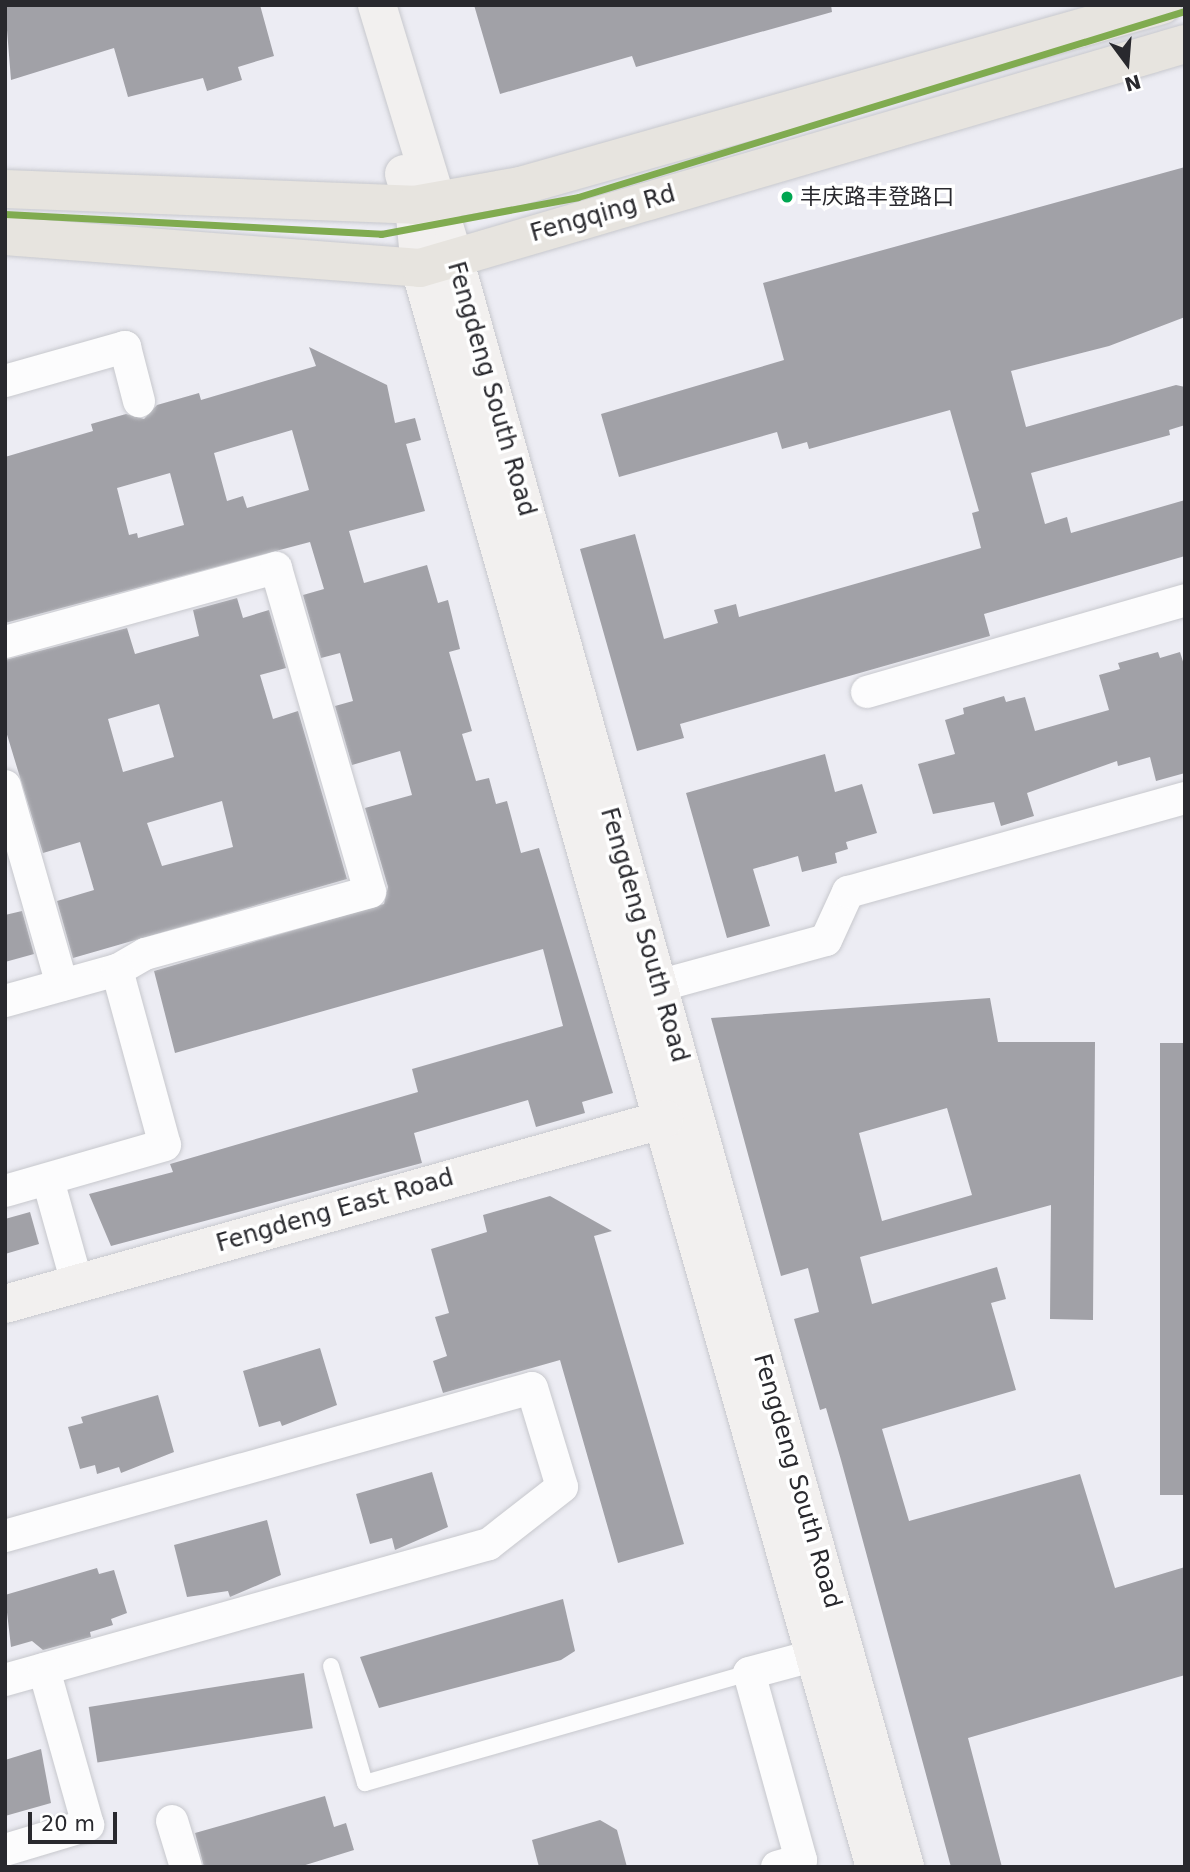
<!DOCTYPE html>
<meta charset="utf-8">
<style>
body{margin:0}
#map{position:relative;width:1190px;height:1872px;overflow:hidden;background:#ececf3;font-family:"DejaVu Sans","Noto Sans SC",sans-serif}
div>[style]{position:absolute}
.building>*{inset:0;background:#a1a1a7;transform-origin:0 0}
.roads{filter:drop-shadow(0 0 2px #c7c8cd) drop-shadow(0 0 2px #c7c8cd)}
.lane>*{height:16px;margin:-8px;padding:0 8px;transform-origin:8px;border-radius:8px;background:#fcfcfd}
.street>*{height:32px;margin:-16px;padding:0 16px;transform-origin:16px;border-radius:16px;background:#fcfcfd}
.secondary>*{height:38px;margin:-19px;padding:0 19px;transform-origin:19px;border-radius:19px;background:#f2f0ef}
.primary>*{height:38px;margin:-19px;padding:0 19px;transform-origin:19px;border-radius:19px;background:#e7e4df}
.metro-1>*{height:7px;margin:-3.5px;padding:0 3.5px;transform-origin:3.5px;border-radius:3.5px;background:#80ab50}
.dots>*{width:19px;height:19px;translate:-50% -50%;box-sizing:border-box;border:4px solid #fff;border-radius:50%}
span{translate:-50% -50%;white-space:nowrap;text-align:center;line-height:1.15;-webkit-text-stroke:7px #fff;paint-order:stroke}
.bus-label{font-size:22px;color:#29292e}
.left{translate:0 -50%;text-align:left}
.street-label{font-size:24px;color:#29292e}
.frame{position:absolute;inset:0;border:7px solid #29292e;pointer-events:none}
.north{position:absolute;left:1092px;top:28px;width:70px;height:70px;-webkit-text-stroke:5px #fff;paint-order:stroke;rotate:164deg;font-size:19px;font-weight:700;line-height:28px;text-align:center;color:#29292e}
.north::after{content:'';display:block;margin:auto;width:24px;height:32px;background:#29292e;clip-path:polygon(50% 0,100% 100%,50% 72%,0 100%)}
.scale{position:absolute;left:28px;top:1812px;width:89px;height:32px;box-sizing:border-box;border:4px solid #29292e;border-top:0;padding-left:9px;font-size:21px;line-height:24px;white-space:nowrap;color:#29292e;-webkit-text-stroke:5px #fff;paint-order:stroke}
</style>
<div id="map">
<div class="building">
<i style="clip-path:polygon(5px 5px,260px 5px,274px 56px,238px 67px,242px 80px,207px 91px,203px 78px,128px 97px,114px 48px,11px 80px)"></i>
<i style="clip-path:polygon(474px 5px,831px 5px,832px 12px,636px 67px,632px 56px,500px 94px)"></i>
<i style="clip-path:polygon(1185px 167px,1185px 317px,1109px 346px,1011px 371px,1026px 427px,1176px 385px,1185px 387px,1185px 425px,1169px 430px,1170px 435px,1031px 473px,1045px 524px,1067px 517px,1071px 533px,1185px 500px,1185px 556px,984px 614px,990px 636px,680px 724px,684px 738px,637px 751px,580px 549px,635px 534px,664px 639px,718px 623px,714px 610px,736px 604px,739px 617px,981px 548px,972px 513px,979px 511px,950px 410px,809px 449px,807px 442px,782px 449px,777px 432px,619px 477px,601px 414px,784px 360px,763px 283px)"></i>
<i style="clip-path:polygon(evenodd,309px 347px,387px 385px,395px 423px,415px 418px,421px 440px,406px 444px,425px 511px,349px 531px,364px 583px,427px 565px,438px 603px,448px 600px,460px 649px,449px 652px,472px 731px,462px 734px,476px 781px,489px 778px,496px 804px,507px 801px,521px 853px,539px 848px,613px 1093px,582px 1102px,585px 1113px,536px 1127px,528px 1100px,414px 1133px,422px 1163px,111px 1246px,89px 1194px,173px 1172px,170px 1164px,418px 1092px,412px 1069px,563px 1026px,543px 949px,175px 1053px,154px 971px,384px 904px,388px 887px,365px 808px,412px 795px,400px 751px,352px 765px,335px 706px,353px 701px,340px 653px,321px 658px,303px 595px,324px 589px,310px 542px,5px 623px,5px 457px,93px 431px,91px 424px,126px 414px,144px 419px,157px 405px,199px 393px,201px 400px,316px 366px,309px 347px,292px 430px,309px 490px,247px 508px,243px 496px,227px 501px,214px 453px,292px 430px,309px 347px,170px 473px,184px 525px,138px 538px,137px 533px,129px 535px,117px 488px,170px 473px)"></i>
<i style="clip-path:polygon(evenodd,237px 598px,243px 618px,269px 610px,286px 668px,260px 675px,273px 719px,298px 711px,347px 879px,73px 958px,57px 901px,94px 890px,80px 842px,43px 853px,5px 728px,5px 660px,127px 628px,135px 654px,199px 636px,193px 610px,237px 598px,159px 704px,174px 757px,123px 772px,108px 719px,159px 704px,237px 598px,222px 801px,233px 847px,162px 866px,147px 823px,222px 801px)"></i>
<i style="clip-path:polygon(1158px 652px,1160px 658px,1180px 652px,1185px 668px,1185px 773px,1156px 781px,1150px 757px,1118px 766px,1117px 761px,1027px 793px,1034px 816px,1001px 826px,994px 802px,933px 814px,918px 764px,955px 754px,945px 720px,964px 714px,963px 708px,1004px 696px,1006px 702px,1025px 697px,1035px 731px,1109px 710px,1099px 675px,1120px 669px,1118px 663px)"></i>
<i style="clip-path:polygon(825px 754px,835px 792px,862px 784px,877px 833px,846px 842px,848px 849px,835px 853px,837px 863px,802px 872px,798px 856px,753px 869px,770px 926px,727px 938px,686px 793px)"></i>
<i style="clip-path:polygon(22px 911px,34px 954px,5px 962px,5px 915px)"></i>
<i style="clip-path:polygon(evenodd,990px 998px,998px 1042px,1095px 1042px,1093px 1320px,1050px 1319px,1051px 1205px,860px 1257px,872px 1304px,997px 1267px,1006px 1299px,991px 1303px,1016px 1390px,882px 1429px,909px 1521px,1080px 1474px,1115px 1588px,1185px 1567px,1185px 1675px,968px 1738px,1002px 1867px,951px 1867px,841px 1460px,826px 1408px,820px 1410px,794px 1319px,819px 1312px,808px 1268px,781px 1276px,711px 1018px,990px 998px,947px 1108px,972px 1195px,882px 1221px,859px 1133px,947px 1108px)"></i>
<i style="left:1160px;top:1043px;width:25px;height:452px"></i>
<i style="clip-path:polygon(550px 1196px,612px 1231px,594px 1236px,684px 1544px,618px 1563px,560px 1360px,443px 1393px,433px 1361px,447px 1356px,435px 1317px,449px 1313px,431px 1249px,487px 1232px,483px 1215px)"></i>
<i style="clip-path:polygon(30px 1212px,39px 1244px,5px 1254px,5px 1219px)"></i>
<i style="clip-path:polygon(320px 1348px,337px 1405px,282px 1426px,280px 1421px,259px 1427px,243px 1371px)"></i>
<i style="clip-path:polygon(158px 1395px,174px 1452px,121px 1473px,119px 1467px,97px 1474px,95px 1465px,80px 1469px,68px 1427px,83px 1423px,81px 1417px)"></i>
<i style="clip-path:polygon(432px 1472px,448px 1527px,395px 1550px,392px 1538px,370px 1544px,356px 1494px)"></i>
<i style="clip-path:polygon(267px 1520px,281px 1575px,230px 1597px,228px 1591px,187px 1597px,174px 1545px)"></i>
<i style="clip-path:polygon(97px 1568px,99px 1574px,114px 1570px,127px 1613px,111px 1619px,113px 1625px,90px 1632px,91px 1637px,43px 1650px,32px 1641px,11px 1647px,5px 1595px)"></i>
<i style="clip-path:polygon(563px 1599px,575px 1651px,561px 1660px,379px 1708px,360px 1657px)"></i>
<i style="left:304px;top:1673px;width:56px;height:218px;rotate:81deg"></i>
<i style="clip-path:polygon(41px 1749px,51px 1803px,5px 1816px,5px 1760px)"></i>
<i style="clip-path:polygon(325px 1796px,334px 1827px,346px 1823px,354px 1850px,299px 1867px,204px 1867px,195px 1833px)"></i>
<i style="clip-path:polygon(600px 1820px,617px 1830px,627px 1867px,539px 1867px,532px 1840px)"></i>
</div>
<div class="roads">
<div class="lane">
<i style="left:331px;top:1666px;width:122px;rotate:73.8deg"></i>
<i style="left:365px;top:1783px;width:399px;rotate:-16deg"></i>
</div>
<div class="street">
<i style="left:5px;top:381px;width:125px;rotate:-15.8deg"></i>
<i style="left:125px;top:347px;width:56px;rotate:75.5deg"></i>
<i style="left:5px;top:642px;width:281px;rotate:-15.3deg"></i>
<i style="left:276px;top:568px;width:337px;rotate:73.8deg"></i>
<i style="left:370px;top:892px;width:233px;rotate:164.6deg"></i>
<i style="left:145px;top:954px;width:32px;rotate:150deg"></i>
<i style="left:867px;top:692px;width:331px;rotate:-16.1deg"></i>
<i style="left:5px;top:786px;width:207px;rotate:74deg"></i>
<i style="left:658px;top:986px;width:174px;rotate:-15.3deg"></i>
<i style="left:826px;top:940px;width:53px;rotate:-65.4deg"></i>
<i style="left:848px;top:892px;width:350px;rotate:-15.6deg"></i>
<i style="left:5px;top:1001px;width:116px;rotate:-15.5deg"></i>
<i style="left:117px;top:970px;width:181px;rotate:74.7deg"></i>
<i style="left:165px;top:1145px;width:166px;rotate:164deg"></i>
<i style="left:48px;top:1180px;width:107px;rotate:74.3deg"></i>
<i style="left:5px;top:1536px;width:547px;rotate:-15.69deg"></i>
<i style="left:532px;top:1388px;width:103px;rotate:73.1deg"></i>
<i style="left:562px;top:1487px;width:93px;rotate:142deg"></i>
<i style="left:489px;top:1544px;width:503px;rotate:164.31deg"></i>
<i style="left:172px;top:1821px;width:48px;rotate:73.1deg"></i>
<i style="left:5px;top:1850px;width:87px;rotate:-16.8deg"></i>
<i style="left:88px;top:1825px;width:162px;rotate:-105.8deg"></i>
<i style="left:777px;top:1867px;width:25px;rotate:-16deg"></i>
<i style="left:801px;top:1860px;width:194px;rotate:-105.5deg"></i>
<i style="left:749px;top:1673px;width:69px;rotate:-15deg"></i>
</div>
<div class="secondary">
<i style="left:377px;top:5px;width:264px;rotate:73.1deg"></i>
<i style="left:454px;top:258px;width:1671px;rotate:74.34deg"></i>
<i style="left:404px;top:174px;width:33px;rotate:72deg"></i>
<i style="left:414px;top:205px;width:63px;rotate:84.6deg"></i>
<i style="left:420px;top:268px;width:1662px;rotate:74.12deg"></i>
<i style="left:5px;top:1304px;width:685px;rotate:-15.66deg"></i>
</div>
<div class="primary">
<i style="left:5px;top:189px;width:409px;rotate:2.2deg"></i>
<i style="left:414px;top:205px;width:108px;rotate:-10.2deg"></i>
<i style="left:520px;top:186px;width:667px;rotate:-15.74deg"></i>
<i style="left:5px;top:236px;width:416px;rotate:4.4deg"></i>
<i style="left:420px;top:268px;width:797px;rotate:-16.32deg"></i>
</div>
</div>
<div class="metro-1">
<i style="left:5px;top:214px;width:377px;rotate:3deg"></i>
<i style="left:381px;top:234px;width:200px;rotate:-10.6deg"></i>
<i style="left:578px;top:197px;width:635px;rotate:-17.04deg"></i>
</div>
<div class="dots">
<i style="left:787px;top:197px;background:#00a651"></i>
</div>
<div class="bus-label">
<span class="left" style="left:800px;top:197px">丰庆路丰登路口</span>
</div>
<div class="street-label">
<span style="left:603px;top:214px;rotate:-16deg">Fengqing Rd</span>
<span style="left:491px;top:389px;rotate:74deg">Fengdeng South Road</span>
<span style="left:644px;top:935px;rotate:74deg">Fengdeng South Road</span>
<span style="left:335px;top:1211px;rotate:-16deg">Fengdeng East Road</span>
<span style="left:797px;top:1481px;rotate:74deg">Fengdeng South Road</span>
</div>
<div class="frame"></div>
<div class="north">N</div>
<div class="scale">20 m</div>
</div>
